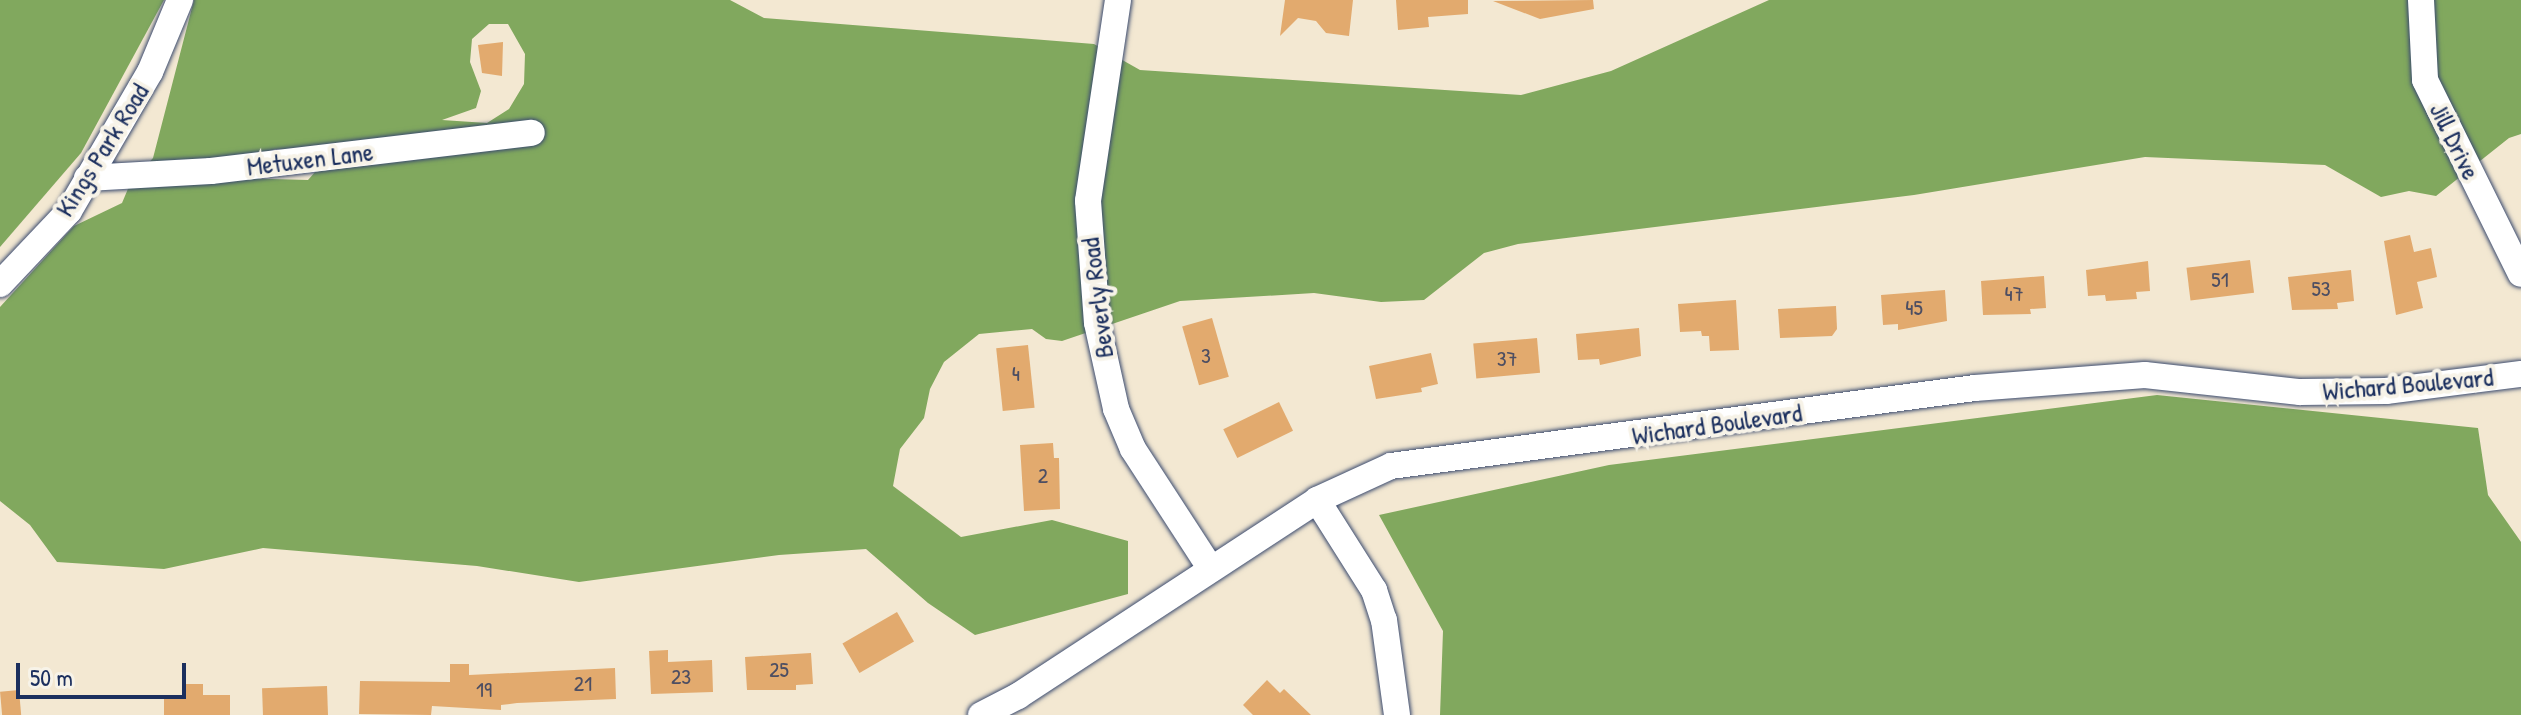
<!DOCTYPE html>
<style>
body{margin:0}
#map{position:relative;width:2521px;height:715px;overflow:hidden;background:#f3e8d2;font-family:"Patrick Hand",sans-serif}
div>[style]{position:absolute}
.forest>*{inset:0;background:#81a85e}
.building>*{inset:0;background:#e2aa6e;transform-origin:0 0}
.roads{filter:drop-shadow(0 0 2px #3b4b6f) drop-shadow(0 0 2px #3b4b6f)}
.minor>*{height:26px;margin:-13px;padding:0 13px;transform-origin:13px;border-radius:13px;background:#fff}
span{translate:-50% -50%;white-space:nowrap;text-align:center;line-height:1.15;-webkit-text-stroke:8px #f7f3e8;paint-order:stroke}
.number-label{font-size:22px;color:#4d4e62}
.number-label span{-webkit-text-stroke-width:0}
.street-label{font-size:26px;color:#1b2f5e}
.scale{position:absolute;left:16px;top:663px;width:170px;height:36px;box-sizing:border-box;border:4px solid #1b2f5e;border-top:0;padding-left:10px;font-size:24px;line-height:28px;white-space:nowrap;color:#1b2f5e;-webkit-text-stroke:6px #f7f3e8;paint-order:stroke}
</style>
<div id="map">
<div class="forest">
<i style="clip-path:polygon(0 0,164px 0,81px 153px,0 247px)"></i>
<i style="clip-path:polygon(evenodd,194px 0,730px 0,764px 18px,1094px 44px,1140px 70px,1521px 95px,1611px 71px,1769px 0,2521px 0,2521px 134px,2509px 138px,2436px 196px,2409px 191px,2381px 197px,2325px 165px,2145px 157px,1914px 195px,1518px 244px,1484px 253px,1424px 300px,1381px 302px,1314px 293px,1180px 301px,1062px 341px,1046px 339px,1032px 329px,979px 334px,944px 362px,930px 389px,924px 418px,900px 449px,893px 486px,961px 537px,1052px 520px,1128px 541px,1128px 594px,975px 635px,928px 603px,866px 549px,779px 555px,579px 582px,477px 566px,263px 548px,164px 569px,57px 562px,30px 525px,0 501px,0 307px,74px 226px,122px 203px,130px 184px,153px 158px,194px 0,489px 24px,508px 24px,525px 54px,524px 84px,509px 109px,487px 123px,442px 120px,476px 108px,481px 91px,470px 62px,472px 39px,489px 24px,194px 0,276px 149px,297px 151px,322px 164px,308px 180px,235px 178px,247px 158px,276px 149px)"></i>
<i style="clip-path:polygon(2157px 395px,2478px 428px,2488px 495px,2521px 542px,2521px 715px,1440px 715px,1443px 631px,1379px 515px,1609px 465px)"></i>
</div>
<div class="building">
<i style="clip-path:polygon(1285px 0,1353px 0,1349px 36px,1326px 33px,1316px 21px,1298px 18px,1280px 36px)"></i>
<i style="clip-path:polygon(1396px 0,1468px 0,1468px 14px,1428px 17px,1429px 27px,1398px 30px)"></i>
<i style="clip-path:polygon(1593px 0,1594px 9px,1540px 19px,1493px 1px)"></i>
<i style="clip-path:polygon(503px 42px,502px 76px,482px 73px,478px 45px)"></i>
<i style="clip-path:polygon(2410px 235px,2414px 252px,2431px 248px,2437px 277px,2417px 282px,2423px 308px,2396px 315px,2384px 241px)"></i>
<i style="left:2250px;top:260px;width:33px;height:64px;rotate:83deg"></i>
<i style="clip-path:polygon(2148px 261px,2150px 291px,2136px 292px,2137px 299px,2106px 301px,2105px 295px,2088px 296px,2086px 270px)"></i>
<i style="clip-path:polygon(2351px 270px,2354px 301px,2337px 303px,2338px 309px,2292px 310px,2288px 277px)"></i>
<i style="clip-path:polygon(2044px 276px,2046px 308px,2030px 309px,2031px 314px,1983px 315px,1981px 281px)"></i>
<i style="clip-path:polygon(1945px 290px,1947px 321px,1898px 330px,1898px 324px,1883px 325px,1881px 295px)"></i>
<i style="clip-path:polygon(1736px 300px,1739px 350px,1710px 351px,1709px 336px,1702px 336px,1701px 331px,1680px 332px,1678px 304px)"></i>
<i style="clip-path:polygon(1836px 306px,1837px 329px,1832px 336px,1780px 338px,1778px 309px)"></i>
<i style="left:1212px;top:318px;width:61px;height:31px;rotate:74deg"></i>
<i style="clip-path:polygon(1639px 328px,1641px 356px,1600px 365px,1599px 359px,1578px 360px,1576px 334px)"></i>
<i style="left:1537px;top:338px;width:35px;height:64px;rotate:85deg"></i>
<i style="left:1028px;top:345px;width:63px;height:32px;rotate:84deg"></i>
<i style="clip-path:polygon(1431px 353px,1438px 384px,1421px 388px,1422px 392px,1376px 399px,1369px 366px)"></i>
<i style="left:1279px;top:402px;width:32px;height:62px;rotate:64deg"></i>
<i style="clip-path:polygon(1053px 443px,1054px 458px,1059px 458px,1060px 509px,1024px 511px,1020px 445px)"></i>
<i style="left:897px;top:612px;width:34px;height:63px;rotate:60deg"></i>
<i style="clip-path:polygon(668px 650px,668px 662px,712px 660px,713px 692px,651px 694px,649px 651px)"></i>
<i style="clip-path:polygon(811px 653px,813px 684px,796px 685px,796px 690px,747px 690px,745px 657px)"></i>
<i style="clip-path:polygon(450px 664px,469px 664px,469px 675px,615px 668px,616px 699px,517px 703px,501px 705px,501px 710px,432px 706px,431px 715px,359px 714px,360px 681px,450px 682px)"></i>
<i style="clip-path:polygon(1267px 680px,1280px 693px,1284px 689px,1311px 715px,1253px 715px,1243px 705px)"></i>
<i style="clip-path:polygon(182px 684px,203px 684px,203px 695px,230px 695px,230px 715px,164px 715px,164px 696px,182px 696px)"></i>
<i style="left:327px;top:686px;width:29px;height:65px;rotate:88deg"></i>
<i style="left:19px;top:690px;width:25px;height:19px;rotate:85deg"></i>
</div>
<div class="roads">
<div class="minor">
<i style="left:1118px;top:0;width:203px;rotate:98.5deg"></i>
<i style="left:1088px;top:201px;width:122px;rotate:85.8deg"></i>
<i style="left:1097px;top:323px;width:88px;rotate:77.5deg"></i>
<i style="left:1116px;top:409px;width:43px;rotate:67deg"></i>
<i style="left:1133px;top:449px;width:143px;rotate:57deg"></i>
<i style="left:2421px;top:0;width:80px;rotate:87.1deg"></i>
<i style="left:2425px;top:80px;width:216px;rotate:63.7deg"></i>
<i style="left:87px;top:178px;width:124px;rotate:-3.2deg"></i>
<i style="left:211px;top:171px;width:323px;rotate:-6.8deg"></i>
<i style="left:0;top:284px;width:100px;rotate:-46.6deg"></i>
<i style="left:69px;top:211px;width:161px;rotate:-59.8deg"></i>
<i style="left:150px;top:72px;width:78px;rotate:-67.4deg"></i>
<i style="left:1317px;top:500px;width:107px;rotate:57.7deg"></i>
<i style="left:1374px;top:590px;width:32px;rotate:72deg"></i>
<i style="left:1384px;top:620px;width:96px;rotate:82.2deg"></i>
<i style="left:981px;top:715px;width:42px;rotate:-27.2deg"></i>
<i style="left:1018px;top:696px;width:358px;rotate:-33.2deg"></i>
<i style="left:1317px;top:500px;width:81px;rotate:-24.7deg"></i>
<i style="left:1391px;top:466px;width:589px;rotate:-7.61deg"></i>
<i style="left:1975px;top:388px;width:170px;rotate:-4.4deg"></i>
<i style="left:2145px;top:375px;width:156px;rotate:6.3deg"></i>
<i style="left:2300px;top:392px;width:86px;rotate:-0.7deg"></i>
<i style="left:2386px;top:391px;width:136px;rotate:-7.2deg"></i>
</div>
</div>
<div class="number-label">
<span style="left:2220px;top:280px">51</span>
<span style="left:2321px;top:289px">53</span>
<span style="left:2014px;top:294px">47</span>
<span style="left:1914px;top:308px">45</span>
<span style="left:1206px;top:356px">3</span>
<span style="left:1507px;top:359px">37</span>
<span style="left:1016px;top:374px">4</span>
<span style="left:1043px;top:476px">2</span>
<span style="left:779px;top:670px">25</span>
<span style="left:681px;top:677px">23</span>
<span style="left:583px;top:684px">21</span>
<span style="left:484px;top:690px">19</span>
</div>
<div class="street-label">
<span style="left:2455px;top:141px;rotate:64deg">Jill Drive</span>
<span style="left:102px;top:150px;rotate:-58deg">Kings Park Road</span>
<span style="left:310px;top:159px;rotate:-7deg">Metuxen Lane</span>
<span style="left:1097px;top:298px;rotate:-97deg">Beverly Road</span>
<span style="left:2408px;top:384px;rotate:-5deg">Wichard Boulevard</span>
<span style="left:1717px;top:424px;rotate:-8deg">Wichard Boulevard</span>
</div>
<div class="scale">50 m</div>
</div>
